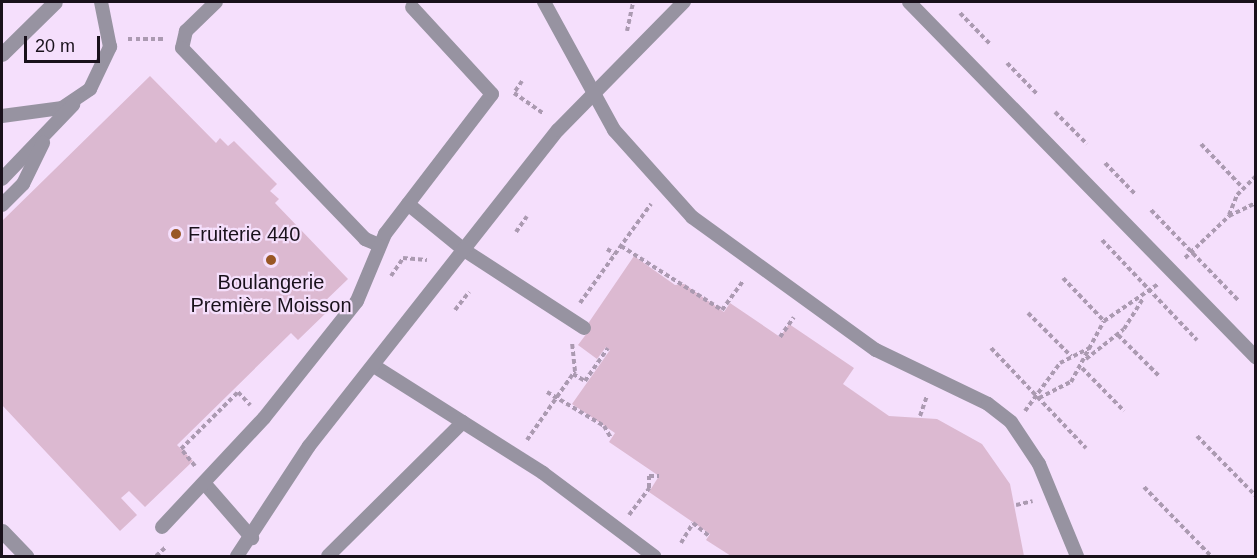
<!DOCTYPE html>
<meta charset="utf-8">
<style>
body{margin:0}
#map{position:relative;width:1257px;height:558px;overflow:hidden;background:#f5dffc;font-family:Arial,sans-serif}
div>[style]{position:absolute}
.building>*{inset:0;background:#dcb9d1}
.path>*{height:4px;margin-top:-2px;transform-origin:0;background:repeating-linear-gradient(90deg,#ab9ab1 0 4.5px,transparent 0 7.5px)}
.lane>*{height:14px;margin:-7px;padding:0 7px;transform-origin:7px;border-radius:7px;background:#9793a1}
.street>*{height:15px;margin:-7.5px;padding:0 7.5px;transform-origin:7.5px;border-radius:7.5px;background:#9793a1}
.dots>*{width:16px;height:16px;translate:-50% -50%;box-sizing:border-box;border:3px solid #f5dffc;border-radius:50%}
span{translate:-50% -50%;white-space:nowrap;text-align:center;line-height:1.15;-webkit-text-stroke:4.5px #f5dffc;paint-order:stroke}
.poi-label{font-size:20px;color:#19111b}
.left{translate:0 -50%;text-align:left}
.frame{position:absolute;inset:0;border:3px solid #19111b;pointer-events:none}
.scale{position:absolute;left:24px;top:36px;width:76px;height:27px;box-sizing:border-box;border:3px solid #19111b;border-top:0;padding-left:8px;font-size:18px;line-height:21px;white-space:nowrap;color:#19111b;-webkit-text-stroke:4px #f5dffc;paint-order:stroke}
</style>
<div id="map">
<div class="building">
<i style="clip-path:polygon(150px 76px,216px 143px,220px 138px,228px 146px,234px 141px,277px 184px,270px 191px,279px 199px,275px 203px,348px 279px,322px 304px,328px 311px,298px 340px,291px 333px,177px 445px,193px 461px,145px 507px,129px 491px,121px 498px,137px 515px,120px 531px,2px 405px,2px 221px)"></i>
<i style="clip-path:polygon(634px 256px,675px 285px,684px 284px,724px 312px,730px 303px,780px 337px,789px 324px,854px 368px,843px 384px,889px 416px,937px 419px,982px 444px,1010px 484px,1024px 556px,731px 556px,706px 540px,710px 534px,649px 492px,659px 476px,609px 442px,615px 433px,572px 404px,610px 350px,606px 347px,597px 359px,578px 345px,587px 333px,583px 331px)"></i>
</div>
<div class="path">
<i style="left:960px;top:13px;width:43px;rotate:45.9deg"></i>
<i style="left:627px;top:31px;width:30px;rotate:-78deg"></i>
<i style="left:128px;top:39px;width:38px"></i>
<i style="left:1007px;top:63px;width:43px;rotate:45.9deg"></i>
<i style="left:522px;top:81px;width:14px;rotate:124deg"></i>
<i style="left:514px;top:93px;width:37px;rotate:35deg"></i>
<i style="left:1055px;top:112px;width:45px;rotate:45deg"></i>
<i style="left:1201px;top:144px;width:59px;rotate:46.4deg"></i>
<i style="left:1105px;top:163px;width:43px;rotate:45.9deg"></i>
<i style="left:1151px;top:210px;width:125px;rotate:46deg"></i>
<i style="left:1229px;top:215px;width:22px;rotate:-68deg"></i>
<i style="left:1237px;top:195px;width:27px;rotate:-45deg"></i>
<i style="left:516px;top:232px;width:19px;rotate:-55deg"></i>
<i style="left:1102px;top:240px;width:138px;rotate:46.5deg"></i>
<i style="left:621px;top:246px;width:120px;rotate:32.4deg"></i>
<i style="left:722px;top:310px;width:36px;rotate:-54deg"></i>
<i style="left:607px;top:249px;width:9px;rotate:32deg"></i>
<i style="left:1185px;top:258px;width:61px;rotate:-43.7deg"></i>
<i style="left:1229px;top:216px;width:30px;rotate:-26deg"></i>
<i style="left:391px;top:276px;width:22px;rotate:-56deg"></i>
<i style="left:403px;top:258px;width:24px;rotate:5deg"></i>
<i style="left:1063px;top:278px;width:59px;rotate:46.4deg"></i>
<i style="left:580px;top:303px;width:122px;rotate:-54.4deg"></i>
<i style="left:455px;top:310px;width:23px;rotate:-52deg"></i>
<i style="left:1028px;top:313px;width:61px;rotate:45deg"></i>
<i style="left:1118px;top:335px;width:58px;rotate:45deg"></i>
<i style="left:780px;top:337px;width:24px;rotate:-55deg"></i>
<i style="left:991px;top:348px;width:138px;rotate:46.5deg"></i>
<i style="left:1086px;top:359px;width:48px;rotate:-38.3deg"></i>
<i style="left:1124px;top:329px;width:36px;rotate:-58deg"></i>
<i style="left:1082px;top:368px;width:60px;rotate:45.7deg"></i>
<i style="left:573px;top:374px;width:14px;rotate:30deg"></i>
<i style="left:585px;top:381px;width:40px;rotate:-55.1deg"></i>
<i style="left:547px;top:392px;width:66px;rotate:30.8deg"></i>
<i style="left:604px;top:426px;width:14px;rotate:60deg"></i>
<i style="left:1039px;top:398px;width:36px;rotate:-27deg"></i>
<i style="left:1071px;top:382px;width:69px;rotate:-61.6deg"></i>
<i style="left:1104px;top:321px;width:65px;rotate:-34.4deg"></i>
<i style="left:1025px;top:411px;width:59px;rotate:-53.9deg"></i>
<i style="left:1060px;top:363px;width:33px;rotate:-27deg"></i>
<i style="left:920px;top:416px;width:21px;rotate:-71deg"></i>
<i style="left:1197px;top:436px;width:84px;rotate:45.5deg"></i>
<i style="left:527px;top:440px;width:84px;rotate:-55.2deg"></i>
<i style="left:575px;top:371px;width:28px;rotate:-96deg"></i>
<i style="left:195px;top:466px;width:22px;rotate:-129deg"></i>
<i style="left:181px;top:449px;width:81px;rotate:-45deg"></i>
<i style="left:238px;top:392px;width:18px;rotate:47deg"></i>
<i style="left:1144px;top:487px;width:95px;rotate:45.9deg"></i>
<i style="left:1016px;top:505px;width:17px;rotate:-13deg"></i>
<i style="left:629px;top:515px;width:34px;rotate:-53deg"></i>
<i style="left:649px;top:488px;width:12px;rotate:-90deg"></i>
<i style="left:649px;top:476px;width:10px"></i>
<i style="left:681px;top:543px;width:23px;rotate:-59deg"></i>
<i style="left:693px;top:523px;width:21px;rotate:39deg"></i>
<i style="left:156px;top:556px;width:13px;rotate:-42deg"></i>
</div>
<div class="lane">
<i style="left:216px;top:2px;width:42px;rotate:136deg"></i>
<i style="left:186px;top:31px;width:17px;rotate:103deg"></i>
<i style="left:182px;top:48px;width:265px;rotate:46.2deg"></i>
<i style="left:365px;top:239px;width:15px;rotate:23deg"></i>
<i style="left:544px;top:2px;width:146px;rotate:61.3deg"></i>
<i style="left:614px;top:130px;width:117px;rotate:48.1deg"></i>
<i style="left:692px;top:217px;width:227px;rotate:35.9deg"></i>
<i style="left:876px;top:350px;width:124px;rotate:25.7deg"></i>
<i style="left:988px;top:404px;width:29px;rotate:38deg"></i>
<i style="left:1011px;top:422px;width:50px;rotate:56.3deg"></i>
<i style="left:1039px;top:464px;width:100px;rotate:67.6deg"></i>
<i style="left:909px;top:2px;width:497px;rotate:45.7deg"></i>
<i style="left:2px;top:116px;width:61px;rotate:-7.6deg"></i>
<i style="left:62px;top:108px;width:34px;rotate:-34deg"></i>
<i style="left:90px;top:89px;width:47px;rotate:-64.5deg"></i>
<i style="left:110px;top:47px;width:46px;rotate:-101.3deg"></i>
<i style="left:2px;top:179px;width:103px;rotate:-46.2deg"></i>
<i style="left:408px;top:204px;width:72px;rotate:39.4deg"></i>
<i style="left:464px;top:250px;width:143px;rotate:33deg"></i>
<i style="left:2px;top:205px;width:30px;rotate:-45deg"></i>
<i style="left:23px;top:184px;width:46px;rotate:-64deg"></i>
<i style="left:374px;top:366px;width:200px;rotate:32.3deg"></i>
<i style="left:543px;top:473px;width:139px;rotate:36.8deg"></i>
<i style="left:205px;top:484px;width:72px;rotate:49deg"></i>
<i style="left:162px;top:527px;width:149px;rotate:-46.9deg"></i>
<i style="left:264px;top:418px;width:149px;rotate:-51.5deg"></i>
<i style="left:357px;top:301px;width:73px;rotate:-67.3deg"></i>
<i style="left:385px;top:234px;width:176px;rotate:-52.6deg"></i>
<i style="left:492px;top:94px;width:118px;rotate:-132.6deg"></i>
<i style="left:237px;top:556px;width:131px;rotate:-56.8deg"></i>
<i style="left:309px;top:446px;width:402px;rotate:-51.8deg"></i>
<i style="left:558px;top:130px;width:180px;rotate:-45.5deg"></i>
<i style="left:328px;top:556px;width:190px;rotate:-44.8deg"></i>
</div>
<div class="street">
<i style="left:2px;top:54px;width:74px;rotate:-44.5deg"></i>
<i style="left:2px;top:531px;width:35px;rotate:46deg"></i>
</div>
<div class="dots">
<i style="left:176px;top:234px;background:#995725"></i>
<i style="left:271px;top:260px;background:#995725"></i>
</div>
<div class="poi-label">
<span class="left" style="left:188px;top:234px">Fruiterie 440</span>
<span style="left:271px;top:294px">Boulangerie<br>Première Moisson</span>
</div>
<div class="frame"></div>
<div class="scale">20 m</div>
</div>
